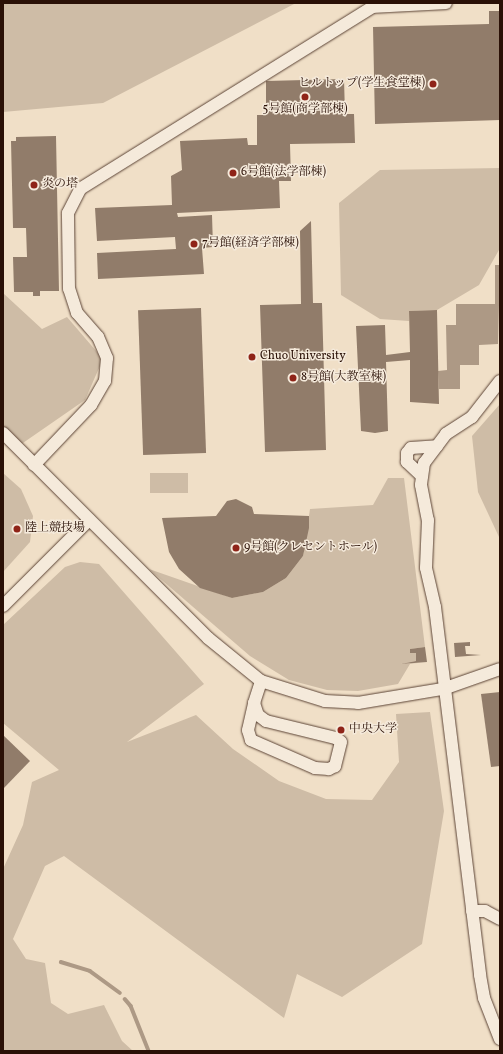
<!DOCTYPE html>
<meta charset="utf-8">
<style>
body{margin:0}
#map{position:relative;width:503px;height:1054px;overflow:hidden;background:#f0dfc7;font-family:Vollkorn,"Noto Serif JP",serif}
div>[style]{position:absolute}
.green>*{inset:0;background:#cebca6;transform-origin:0 0}
.water>*{inset:0;background:#ad9985}
.stream>*{height:3.5px;margin:-1.75px;padding:0 1.75px;transform-origin:1.75px;border-radius:1.75px;background:#ad9985}
.building>*{inset:0;background:#917c6a;transform-origin:0 0}
.roads{filter:drop-shadow(0 0 1px #5c4436) drop-shadow(0 0 1px #5c4436)}
.minor>*{height:12px;margin:-6px;padding:0 6px;transform-origin:6px;border-radius:6px;background:#f5eadb}
.dots>*{width:11px;height:11px;translate:-50% -50%;box-sizing:border-box;border:2px solid #f5eadb;border-radius:50%}
span{translate:-50% -50%;white-space:nowrap;text-align:center;line-height:1.15;-webkit-text-stroke:3px #f5eadb;paint-order:stroke}
.poi-label{font-size:12px;color:#2a1006}
.right{translate:-100% -50%;text-align:right}
.left{translate:0 -50%;text-align:left}
.frame{position:absolute;inset:0;border:4px solid #2a1006;pointer-events:none}
</style>
<div id="map">
<div class="green">
<i style="clip-path:polygon(3px 3px,296px 3px,103px 103px,3px 112px)"></i>
<i style="clip-path:polygon(500px 168px,499px 250px,479px 285px,437px 310px,409px 311px,409px 321px,380px 319px,341px 295px,339px 203px,380px 170px)"></i>
<i style="clip-path:polygon(3px 293px,42px 329px,67px 317px,103px 359px,85px 400px,20px 445px,3px 428px)"></i>
<i style="clip-path:polygon(500px 404px,500px 539px,478px 492px,472px 436px)"></i>
<i style="clip-path:polygon(3px 473px,21px 489px,33px 516px,30px 542px,3px 572px)"></i>
<i style="left:188px;top:473px;width:20px;height:38px;rotate:90deg"></i>
<i style="clip-path:polygon(388px 478px,404px 478px,425px 647px,410px 649px,410px 653px,416px 653px,416px 661px,401px 664px,418px 663px,410px 664px,398px 684px,358px 691px,327px 690px,289px 680px,250px 656px,149px 569px,232px 598px,263px 592px,286px 578px,303px 556px,310px 509px,373px 505px)"></i>
<i style="clip-path:polygon(80px 562px,99px 564px,204px 684px,127px 742px,196px 715px,233px 749px,279px 781px,326px 799px,372px 800px,399px 762px,396px 714px,430px 712px,444px 811px,422px 944px,342px 997px,297px 974px,284px 1018px,64px 856px,45px 866px,13px 939px,26px 959px,45px 963px,51px 1003px,68px 1014px,104px 1005px,122px 1041px,133px 1051px,3px 1051px,3px 869px,23px 825px,32px 782px,59px 770px,3px 723px,3px 625px,65px 567px)"></i>
</div>
<div class="water">
<i style="clip-path:polygon(495px 265px,500px 265px,498px 344px,479px 345px,479px 365px,460px 365px,460px 389px,439px 389px,438px 371px,447px 370px,446px 325px,456px 325px,456px 304px,495px 304px)"></i>
</div>
<div class="stream">
<i style="left:61px;top:962px;width:30px;rotate:17deg"></i>
<i style="left:90px;top:971px;width:37px;rotate:36deg"></i>
<i style="left:125px;top:999px;width:9px;rotate:49deg"></i>
<i style="left:131px;top:1006px;width:48px;rotate:68.2deg"></i>
</div>
<div class="building">
<i style="clip-path:polygon(489px 11px,500px 11px,500px 120px,375px 124px,373px 27px,489px 24px)"></i>
<i style="clip-path:polygon(344px 79px,345px 114px,354px 114px,355px 143px,290px 144px,291px 181px,279px 181px,280px 208px,177px 213px,178px 217px,212px 215px,213px 247px,202px 248px,204px 274px,98px 279px,97px 253px,176px 249px,175px 237px,97px 241px,95px 208px,172px 205px,171px 176px,182px 170px,180px 141px,247px 138px,248px 145px,257px 145px,257px 115px,266px 115px,266px 81px)"></i>
<i style="clip-path:polygon(56px 136px,59px 291px,40px 291px,40px 296px,33px 296px,33px 292px,14px 292px,13px 257px,27px 257px,26px 228px,13px 228px,11px 141px,16px 141px,16px 137px)"></i>
<i style="clip-path:polygon(311px 221px,313px 303px,322px 303px,326px 450px,265px 452px,260px 305px,301px 304px,300px 231px)"></i>
<i style="left:201px;top:308px;width:145px;height:63px;rotate:88deg"></i>
<i style="clip-path:polygon(437px 310px,439px 404px,410px 402px,410px 360px,386px 362px,388px 431px,375px 433px,361px 431px,356px 326px,385px 325px,386px 355px,410px 352px,409px 311px)"></i>
<i style="clip-path:polygon(236px 499px,252px 507px,254px 514px,309px 516px,309px 528px,303px 556px,286px 578px,263px 592px,232px 598px,200px 588px,179px 569px,169px 552px,162px 518px,216px 516px,227px 501px)"></i>
<i style="clip-path:polygon(470px 642px,470px 646px,465px 646px,466px 654px,481px 655px,455px 657px,454px 643px)"></i>
<i style="clip-path:polygon(425px 647px,427px 662px,401px 664px,416px 661px,416px 653px,410px 653px,410px 649px)"></i>
<i style="clip-path:polygon(500px 692px,500px 766px,491px 767px,481px 694px)"></i>
<i style="clip-path:polygon(3px 735px,30px 761px,3px 789px)"></i>
</div>
<div class="roads">
<div class="minor">
<i style="left:500px;top:381px;width:46px;rotate:127.9deg"></i>
<i style="left:472px;top:417px;width:31px;rotate:147deg"></i>
<i style="left:446px;top:434px;width:36px;rotate:127deg"></i>
<i style="left:424px;top:463px;width:22px;rotate:98deg"></i>
<i style="left:421px;top:485px;width:36px;rotate:79deg"></i>
<i style="left:428px;top:520px;width:48px;rotate:92.4deg"></i>
<i style="left:426px;top:568px;width:40px;rotate:77deg"></i>
<i style="left:435px;top:607px;width:371px;rotate:83deg"></i>
<i style="left:480px;top:975px;width:23px;rotate:80deg"></i>
<i style="left:484px;top:998px;width:44px;rotate:68.7deg"></i>
<i style="left:3px;top:433px;width:290px;rotate:45deg"></i>
<i style="left:208px;top:638px;width:68px;rotate:39.1deg"></i>
<i style="left:261px;top:681px;width:67px;rotate:17.4deg"></i>
<i style="left:325px;top:701px;width:33px;rotate:3deg"></i>
<i style="left:358px;top:703px;width:86px;rotate:-9.4deg"></i>
<i style="left:443px;top:689px;width:60px;rotate:-19.3deg"></i>
<i style="left:34px;top:465px;width:83px;rotate:-46.5deg"></i>
<i style="left:91px;top:405px;width:28px;rotate:-60deg"></i>
<i style="left:105px;top:381px;width:23px;rotate:-85deg"></i>
<i style="left:107px;top:358px;width:23px;rotate:-113deg"></i>
<i style="left:98px;top:337px;width:32px;rotate:-131deg"></i>
<i style="left:77px;top:313px;width:25px;rotate:-108deg"></i>
<i style="left:69px;top:289px;width:76px;rotate:-90.8deg"></i>
<i style="left:68px;top:213px;width:27px;rotate:-63deg"></i>
<i style="left:80px;top:189px;width:344px;rotate:-31.9deg"></i>
<i style="left:372px;top:7px;width:74px;rotate:-3.1deg"></i>
<i style="left:422px;top:476px;width:21px;rotate:-137deg"></i>
<i style="left:407px;top:462px;width:9px;rotate:-90deg"></i>
<i style="left:407px;top:453px;width:6px;rotate:-51deg"></i>
<i style="left:411px;top:448px;width:26px;rotate:-4deg"></i>
<i style="left:3px;top:606px;width:122px;rotate:-45deg"></i>
<i style="left:254px;top:703px;width:13px;rotate:72deg"></i>
<i style="left:258px;top:715px;width:10px;rotate:37deg"></i>
<i style="left:266px;top:721px;width:72px;rotate:13.7deg"></i>
<i style="left:336px;top:738px;width:6px;rotate:39deg"></i>
<i style="left:341px;top:742px;width:25px;rotate:104deg"></i>
<i style="left:335px;top:766px;width:7px;rotate:153deg"></i>
<i style="left:329px;top:769px;width:14px;rotate:-176deg"></i>
<i style="left:315px;top:768px;width:70px;rotate:-156.4deg"></i>
<i style="left:251px;top:740px;width:10px;rotate:-107deg"></i>
<i style="left:248px;top:730px;width:28px;rotate:-77deg"></i>
<i style="left:254px;top:703px;width:23px;rotate:-72deg"></i>
<i style="left:472px;top:911px;width:13px"></i>
<i style="left:485px;top:911px;width:17px;rotate:28deg"></i>
</div>
</div>
<div class="dots">
<i style="left:433px;top:84px;background:#8f2418"></i>
<i style="left:305px;top:97px;background:#8f2418"></i>
<i style="left:233px;top:173px;background:#8f2418"></i>
<i style="left:34px;top:185px;background:#8f2418"></i>
<i style="left:194px;top:244px;background:#8f2418"></i>
<i style="left:252px;top:357px;background:#8f2418"></i>
<i style="left:293px;top:378px;background:#8f2418"></i>
<i style="left:17px;top:529px;background:#8f2418"></i>
<i style="left:236px;top:548px;background:#8f2418"></i>
<i style="left:341px;top:730px;background:#8f2418"></i>
</div>
<div class="poi-label">
<span class="right" style="left:425px;top:84px">ヒルトップ(学生食堂棟)</span>
<span style="left:305px;top:110px">5号館(商学部棟)</span>
<span class="left" style="left:241px;top:173px">6号館(法学部棟)</span>
<span class="left" style="left:42px;top:185px">炎の塔</span>
<span class="left" style="left:202px;top:244px">7号館(経済学部棟)</span>
<span class="left" style="left:260px;top:357px">Chuo University</span>
<span class="left" style="left:301px;top:378px">8号館(大教室棟)</span>
<span class="left" style="left:25px;top:529px">陸上競技場</span>
<span class="left" style="left:244px;top:548px">9号館(クレセントホール)</span>
<span class="left" style="left:349px;top:730px">中央大学</span>
</div>
<div class="frame"></div>
</div>
